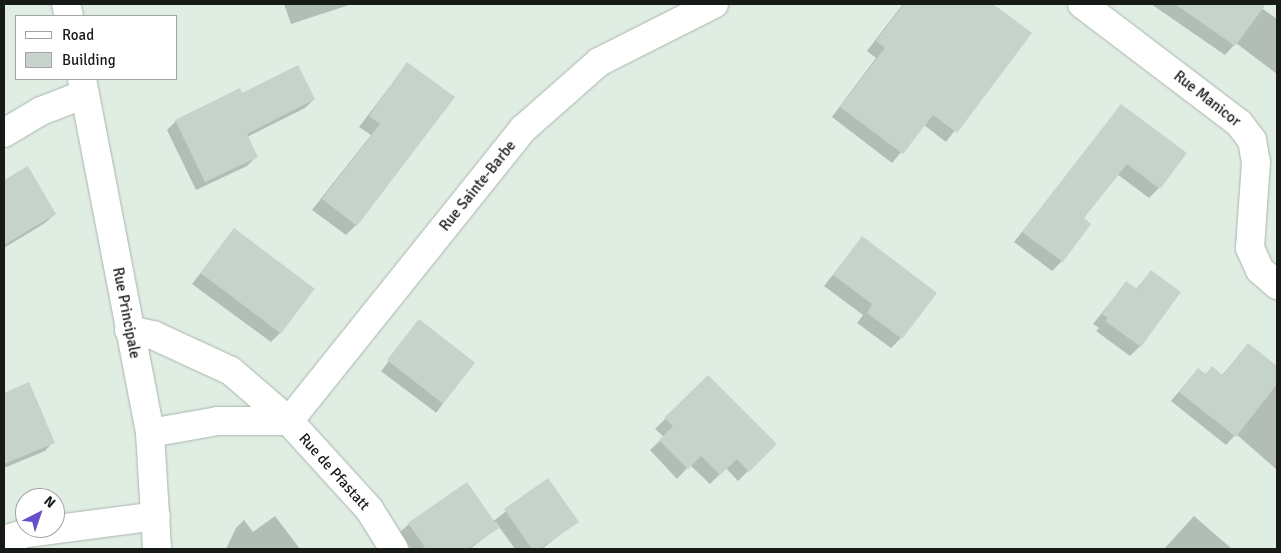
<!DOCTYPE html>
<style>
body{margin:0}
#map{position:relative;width:1281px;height:553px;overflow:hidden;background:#dfede3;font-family:Signika,sans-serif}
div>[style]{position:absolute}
.shadow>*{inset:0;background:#0003;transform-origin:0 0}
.building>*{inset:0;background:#c6d3ca;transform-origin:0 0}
.roads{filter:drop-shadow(0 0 1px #a8b5ac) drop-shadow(0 0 1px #a8b5ac)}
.minor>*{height:28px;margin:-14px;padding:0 14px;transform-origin:14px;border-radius:14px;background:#fff}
.major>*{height:28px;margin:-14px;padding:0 14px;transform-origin:14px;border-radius:14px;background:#fff}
span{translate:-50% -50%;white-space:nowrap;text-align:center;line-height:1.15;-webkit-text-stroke:4.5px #fff;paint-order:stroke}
.street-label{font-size:15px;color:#171b18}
.frame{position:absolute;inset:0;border:5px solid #171b18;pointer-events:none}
.legend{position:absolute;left:15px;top:15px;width:162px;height:65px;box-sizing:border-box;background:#fff;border:1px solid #a2a4a3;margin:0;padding:6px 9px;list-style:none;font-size:15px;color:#171b18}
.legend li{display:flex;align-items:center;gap:10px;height:25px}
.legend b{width:25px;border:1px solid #a2a4a3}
.north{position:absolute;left:15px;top:488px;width:50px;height:50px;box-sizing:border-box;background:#fff;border:1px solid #a2a4a3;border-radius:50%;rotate:41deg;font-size:14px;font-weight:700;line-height:20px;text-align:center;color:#171b18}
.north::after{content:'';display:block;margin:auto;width:18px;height:22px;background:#684fc9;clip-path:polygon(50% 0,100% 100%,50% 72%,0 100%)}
</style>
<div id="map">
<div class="shadow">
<i style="clip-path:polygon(284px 4px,352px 4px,291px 24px)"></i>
<i style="clip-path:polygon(903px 4px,922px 4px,939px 16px,950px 4px,991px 4px,1030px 33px,946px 142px,924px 125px,892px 163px,832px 117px,876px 58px,867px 51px)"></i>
<i style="clip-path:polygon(1151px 4px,1256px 4px,1277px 19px,1277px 74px,1236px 43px,1225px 55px)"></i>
<i style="clip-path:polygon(407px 64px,356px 225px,346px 235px,312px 210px,371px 135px,359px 127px)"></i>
<i style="clip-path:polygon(242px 94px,314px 99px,305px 108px,247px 137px,256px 157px,247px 166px,196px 190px,167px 130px,176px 121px)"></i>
<i style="clip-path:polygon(1122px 105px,1159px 188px,1149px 198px,1117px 174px,1082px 219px,1062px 261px,1052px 271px,1014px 242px)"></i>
<i style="clip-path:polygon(27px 167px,55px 214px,45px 223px,4px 248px,4px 181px)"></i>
<i style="clip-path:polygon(234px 230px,281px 332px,271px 342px,192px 284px)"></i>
<i style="clip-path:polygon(862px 238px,901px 338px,891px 348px,857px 323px,863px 315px,824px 286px)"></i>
<i style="clip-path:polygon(1151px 272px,1140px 346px,1130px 356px,1096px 331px,1099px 328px,1093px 324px,1126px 283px,1135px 290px)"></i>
<i style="left:419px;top:321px;width:69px;height:63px;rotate:37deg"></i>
<i style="clip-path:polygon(1248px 345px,1277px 369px,1277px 470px,1236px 434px,1226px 445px,1171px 401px,1198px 369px,1205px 375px,1212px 368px,1222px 375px)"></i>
<i style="clip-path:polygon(708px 377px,775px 444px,738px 481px,726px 468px,710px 484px,690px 465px,677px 479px,650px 450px,664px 437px,655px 429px)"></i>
<i style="clip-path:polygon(29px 384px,53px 442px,45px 451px,4px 468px,4px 394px)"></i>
<i style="clip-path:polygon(547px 480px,577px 521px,542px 549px,515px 549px,495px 521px,497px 528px,470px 549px,411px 549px,400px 532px,409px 524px,492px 522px)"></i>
<i style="clip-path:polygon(275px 516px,300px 549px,226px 549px,236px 528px,244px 520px,253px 532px)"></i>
<i style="clip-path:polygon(1194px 516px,1232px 549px,1164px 549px)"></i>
</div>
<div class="building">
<i style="clip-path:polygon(904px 4px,993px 4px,1032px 33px,957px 133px,933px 115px,903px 154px,840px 107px,885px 48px,876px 41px)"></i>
<i style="clip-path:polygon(1175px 4px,1266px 4px,1235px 46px)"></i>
<i style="clip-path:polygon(407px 62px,455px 97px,357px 226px,322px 199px,380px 124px,369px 116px)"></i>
<i style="clip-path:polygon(298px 65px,315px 99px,247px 134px,258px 157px,205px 182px,175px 120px,240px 88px,242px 93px)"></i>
<i style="clip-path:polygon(1121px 104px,1187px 153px,1160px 189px,1127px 164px,1084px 218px,1091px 224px,1063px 262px,1022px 232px)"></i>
<i style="clip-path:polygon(28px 166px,56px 214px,4px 245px,4px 180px)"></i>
<i style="left:234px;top:228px;width:101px;height:56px;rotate:37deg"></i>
<i style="clip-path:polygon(862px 236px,937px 293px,902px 339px,867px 313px,872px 304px,833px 275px)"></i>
<i style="clip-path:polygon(1151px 270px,1181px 292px,1141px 347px,1105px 321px,1108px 318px,1102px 314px,1126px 281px,1137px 289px)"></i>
<i style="left:419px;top:319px;width:71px;height:52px;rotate:38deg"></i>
<i style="clip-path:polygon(1248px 343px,1277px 366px,1277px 384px,1236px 437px,1179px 392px,1198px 368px,1206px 374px,1212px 366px,1223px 375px)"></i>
<i style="clip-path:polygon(708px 375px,777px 444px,749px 472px,737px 459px,720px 475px,701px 456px,688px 469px,659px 440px,673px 426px,664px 418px)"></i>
<i style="clip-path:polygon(29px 382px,55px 443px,4px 464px,4px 393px)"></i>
<i style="clip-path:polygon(548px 478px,579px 522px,540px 549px,532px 549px,504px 509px)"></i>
<i style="clip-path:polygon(467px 482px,499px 528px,468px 549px,426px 549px,408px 523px)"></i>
</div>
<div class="roads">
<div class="minor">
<i style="left:1082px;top:4px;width:197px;rotate:37.2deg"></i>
<i style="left:1239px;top:123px;width:21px;rotate:53deg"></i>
<i style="left:1252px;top:140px;width:22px;rotate:80deg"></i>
<i style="left:1256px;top:162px;width:86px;rotate:94deg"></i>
<i style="left:1250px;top:248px;width:24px;rotate:66deg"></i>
<i style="left:1260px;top:270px;width:23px;rotate:41deg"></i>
<i style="left:4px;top:133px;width:43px;rotate:-30.7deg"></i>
<i style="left:41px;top:111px;width:47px;rotate:-21.1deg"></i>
<i style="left:129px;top:330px;width:25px;rotate:12deg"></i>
<i style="left:153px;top:335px;width:86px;rotate:24.8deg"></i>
<i style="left:231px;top:371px;width:77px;rotate:40.8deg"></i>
<i style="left:289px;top:421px;width:71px;rotate:180deg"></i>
<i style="left:218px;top:421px;width:69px;rotate:170deg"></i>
<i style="left:4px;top:540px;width:24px;rotate:-17deg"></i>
<i style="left:27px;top:533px;width:130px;rotate:-7.5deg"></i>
<i style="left:394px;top:549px;width:47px;rotate:-122deg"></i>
<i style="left:369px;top:509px;width:119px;rotate:-132.3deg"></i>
<i style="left:289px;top:421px;width:374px;rotate:-51.3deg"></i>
<i style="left:523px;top:129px;width:101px;rotate:-41.4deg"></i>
<i style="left:599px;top:62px;width:129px;rotate:-26.8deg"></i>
</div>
<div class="major">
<i style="left:66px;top:4px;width:12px;rotate:76deg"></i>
<i style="left:82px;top:79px;width:360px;rotate:79.1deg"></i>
<i style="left:150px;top:433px;width:116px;rotate:86.5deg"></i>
</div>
</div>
<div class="street-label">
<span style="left:1207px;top:99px;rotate:38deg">Rue Manicor</span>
<span style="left:478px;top:186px;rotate:-51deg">Rue Sainte-Barbe</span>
<span style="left:126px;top:313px;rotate:79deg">Rue Principale</span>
<span style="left:334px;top:472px;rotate:48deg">Rue de Pfastatt</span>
</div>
<div class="frame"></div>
<ul class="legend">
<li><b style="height:6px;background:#fff"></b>Road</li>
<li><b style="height:14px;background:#c6d3ca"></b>Building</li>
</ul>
<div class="north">N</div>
</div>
